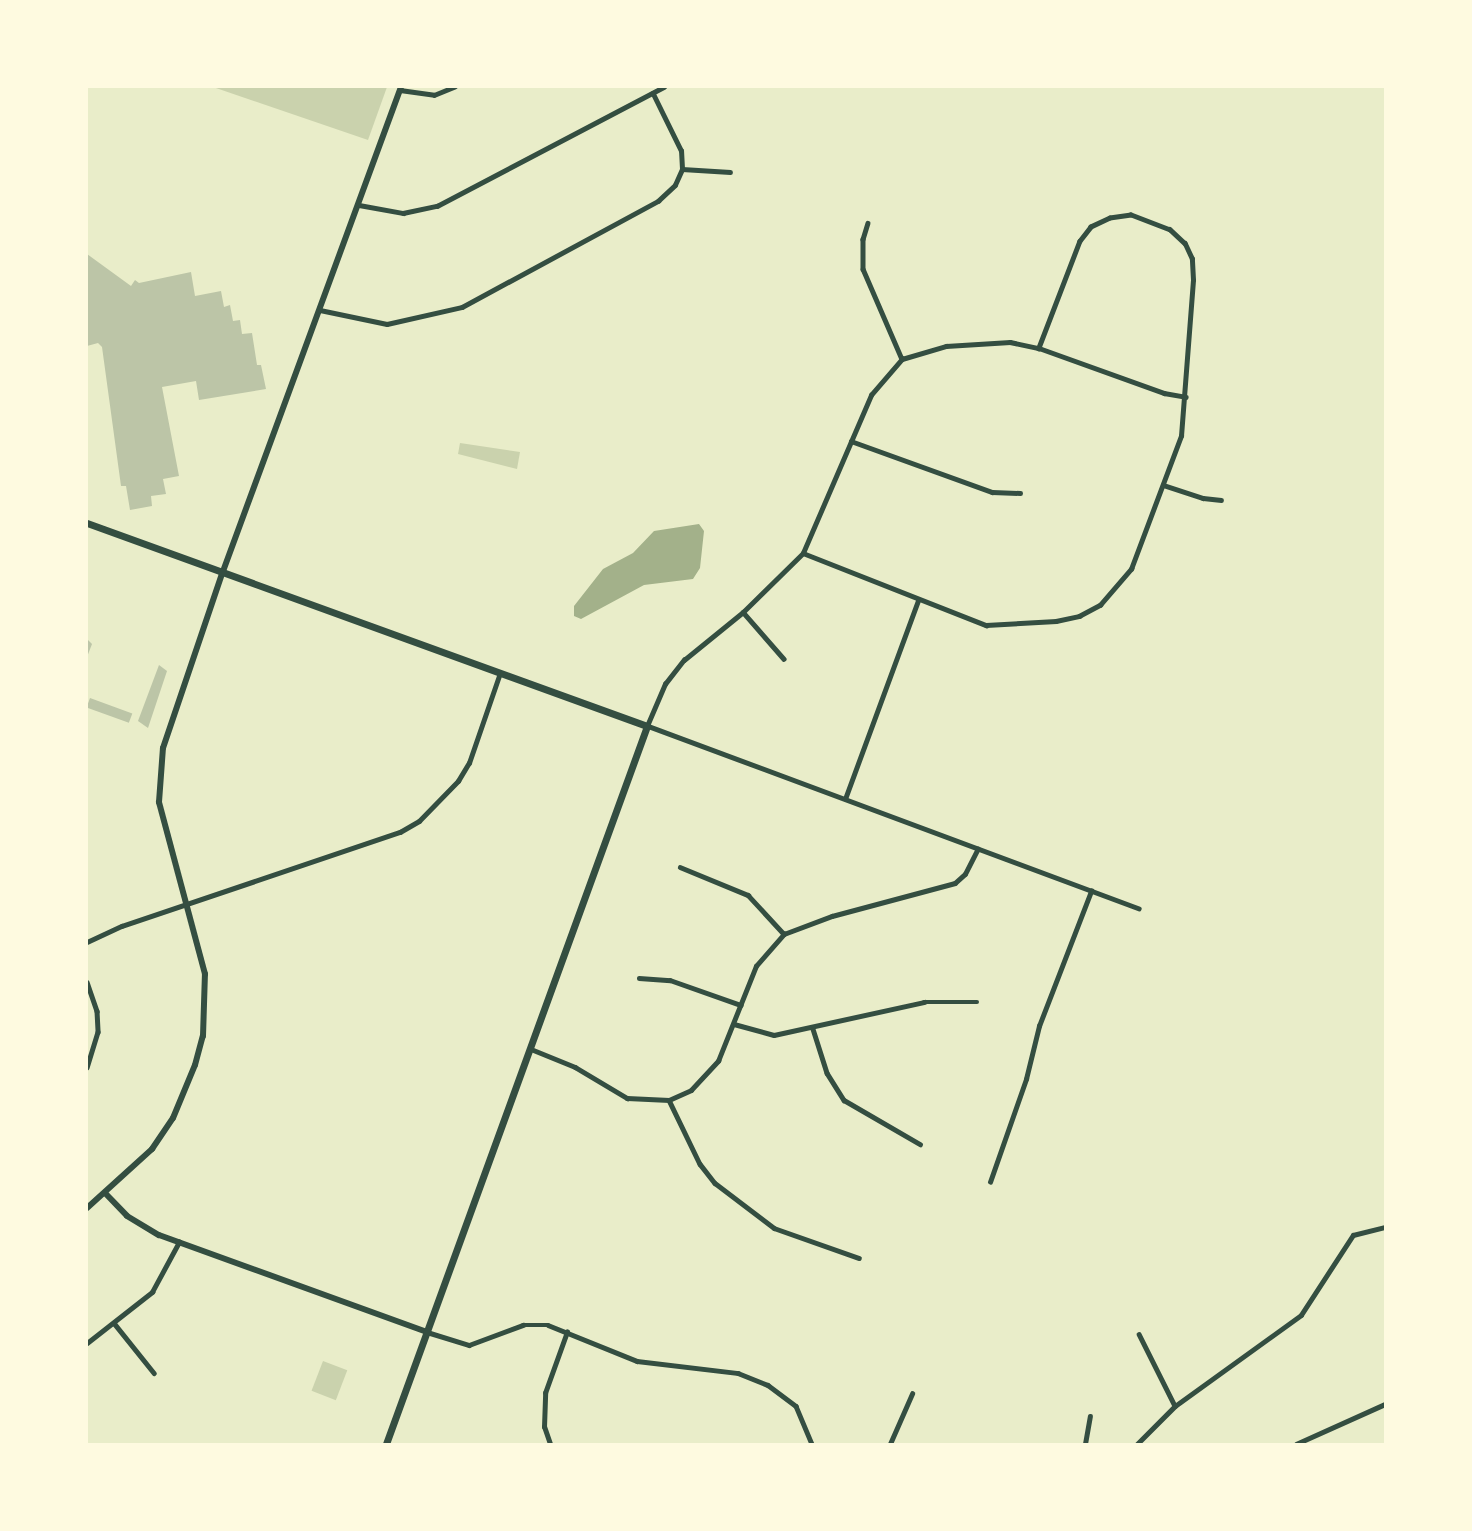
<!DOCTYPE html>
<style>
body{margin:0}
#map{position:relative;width:1472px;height:1531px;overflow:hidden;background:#e9edc9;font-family:"PT Sans Narrow",sans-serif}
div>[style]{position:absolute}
.green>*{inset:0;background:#cad2ad;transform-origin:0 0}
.water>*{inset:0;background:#a3b18a}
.building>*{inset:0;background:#bcc5a7;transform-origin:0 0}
.minor>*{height:4.5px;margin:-2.25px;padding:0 2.25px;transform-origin:2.25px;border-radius:2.25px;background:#344e41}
.tertiary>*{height:6px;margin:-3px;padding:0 3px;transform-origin:3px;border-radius:3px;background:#344e41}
.secondary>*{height:7px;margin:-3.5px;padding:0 3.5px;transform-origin:3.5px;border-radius:3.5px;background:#344e41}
span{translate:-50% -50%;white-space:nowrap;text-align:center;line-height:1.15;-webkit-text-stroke:6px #fefae0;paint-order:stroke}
.frame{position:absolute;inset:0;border:88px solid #fefae0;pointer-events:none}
</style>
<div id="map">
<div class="green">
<i style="clip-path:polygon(213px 87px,387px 87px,368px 140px)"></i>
<i style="clip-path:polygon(460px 443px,520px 452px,517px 469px,458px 454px)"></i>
<i style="left:323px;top:1361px;width:26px;height:32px;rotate:21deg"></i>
</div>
<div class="water">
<i style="clip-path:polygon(699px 524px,704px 531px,700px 568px,693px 579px,644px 585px,581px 619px,574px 616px,574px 606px,603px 569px,633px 553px,654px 531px)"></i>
</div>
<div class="building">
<i style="clip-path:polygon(87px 254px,131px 286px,135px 280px,139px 283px,191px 272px,195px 296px,221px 291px,224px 307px,230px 305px,233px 321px,240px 320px,242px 334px,252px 333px,257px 365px,261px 365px,266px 389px,199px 400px,196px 381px,162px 387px,179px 476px,163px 479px,166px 494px,151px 496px,152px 506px,130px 510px,126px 486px,121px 486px,102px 347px,98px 343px,87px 346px)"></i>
<i style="clip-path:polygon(87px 639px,92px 644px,87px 657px)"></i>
<i style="clip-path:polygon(159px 665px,167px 671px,148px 728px,138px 721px)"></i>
<i style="left:90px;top:698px;width:45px;height:10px;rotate:20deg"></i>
</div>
<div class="minor">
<i style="left:400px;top:90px;width:34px;rotate:8deg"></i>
<i style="left:434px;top:95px;width:22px;rotate:-22deg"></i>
<i style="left:682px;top:169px;width:48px;rotate:3.6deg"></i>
<i style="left:359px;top:205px;width:45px;rotate:10.3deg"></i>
<i style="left:403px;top:213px;width:35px;rotate:-12deg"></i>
<i style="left:437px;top:206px;width:256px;rotate:-27.7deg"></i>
<i style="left:868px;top:223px;width:17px;rotate:107deg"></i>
<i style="left:863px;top:239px;width:30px;rotate:90deg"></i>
<i style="left:863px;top:269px;width:98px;rotate:66.6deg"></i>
<i style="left:320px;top:310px;width:68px;rotate:11.8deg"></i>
<i style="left:387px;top:324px;width:77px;rotate:-12.8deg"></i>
<i style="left:462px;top:307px;width:223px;rotate:-28.4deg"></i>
<i style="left:658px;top:201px;width:23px;rotate:-43deg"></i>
<i style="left:675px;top:185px;width:17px;rotate:-66deg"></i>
<i style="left:682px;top:169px;width:18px;rotate:-93deg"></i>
<i style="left:681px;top:151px;width:64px;rotate:-116.2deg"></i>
<i style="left:851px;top:441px;width:150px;rotate:19.9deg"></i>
<i style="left:992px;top:492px;width:28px;rotate:2deg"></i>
<i style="left:1163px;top:485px;width:42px;rotate:18deg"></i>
<i style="left:1203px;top:498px;width:18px;rotate:6deg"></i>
<i style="left:803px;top:553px;width:197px;rotate:21.5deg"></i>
<i style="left:986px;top:625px;width:70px;rotate:-3.3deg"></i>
<i style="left:1056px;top:621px;width:24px;rotate:-12deg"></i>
<i style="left:1079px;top:616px;width:24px;rotate:-28deg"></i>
<i style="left:1100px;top:605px;width:48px;rotate:-49.3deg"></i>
<i style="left:1131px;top:569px;width:142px;rotate:-69.4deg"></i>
<i style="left:1181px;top:436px;width:156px;rotate:-85.6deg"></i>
<i style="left:1193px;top:280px;width:21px;rotate:-93deg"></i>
<i style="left:1192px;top:259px;width:17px;rotate:-115deg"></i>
<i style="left:1185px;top:244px;width:21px;rotate:-137deg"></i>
<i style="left:1170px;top:230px;width:42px;rotate:-159deg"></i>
<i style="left:1131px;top:215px;width:21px;rotate:172deg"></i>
<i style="left:1110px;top:218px;width:21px;rotate:155deg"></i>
<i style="left:1091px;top:227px;width:18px;rotate:128deg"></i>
<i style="left:1080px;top:241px;width:115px;rotate:111deg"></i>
<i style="left:743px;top:612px;width:62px;rotate:48.9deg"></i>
<i style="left:845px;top:799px;width:211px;rotate:-69.8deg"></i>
<i style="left:680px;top:867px;width:74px;rotate:22.4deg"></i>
<i style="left:748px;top:895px;width:53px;rotate:47.3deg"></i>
<i style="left:1139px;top:909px;width:525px;rotate:-159.6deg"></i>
<i style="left:647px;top:726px;width:46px;rotate:-66.8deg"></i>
<i style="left:665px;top:684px;width:31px;rotate:-52deg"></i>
<i style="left:684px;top:660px;width:76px;rotate:-39.1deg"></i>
<i style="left:743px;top:612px;width:84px;rotate:-44.5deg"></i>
<i style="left:803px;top:553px;width:172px;rotate:-66.7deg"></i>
<i style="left:871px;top:395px;width:48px;rotate:-49.3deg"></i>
<i style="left:902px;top:359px;width:46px;rotate:-16.5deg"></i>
<i style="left:946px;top:346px;width:64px;rotate:-3.6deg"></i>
<i style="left:1010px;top:342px;width:30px;rotate:12deg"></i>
<i style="left:1039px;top:348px;width:133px;rotate:19.8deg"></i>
<i style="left:1164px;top:393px;width:22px;rotate:10deg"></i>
<i style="left:87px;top:942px;width:38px;rotate:-25deg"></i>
<i style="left:122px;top:926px;width:293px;rotate:-18.7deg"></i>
<i style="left:400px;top:832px;width:22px;rotate:-30deg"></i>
<i style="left:419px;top:821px;width:56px;rotate:-45.7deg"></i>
<i style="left:458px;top:781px;width:21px;rotate:-59deg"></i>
<i style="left:469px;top:763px;width:95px;rotate:-71deg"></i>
<i style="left:639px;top:978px;width:31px;rotate:4deg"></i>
<i style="left:670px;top:980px;width:75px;rotate:19.4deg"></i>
<i style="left:87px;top:982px;width:31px;rotate:71deg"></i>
<i style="left:97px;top:1011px;width:21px;rotate:87deg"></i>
<i style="left:98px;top:1032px;width:37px;rotate:107deg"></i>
<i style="left:734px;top:1024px;width:41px;rotate:15.4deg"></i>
<i style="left:774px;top:1035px;width:154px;rotate:-12.4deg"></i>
<i style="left:924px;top:1002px;width:53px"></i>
<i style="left:813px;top:1029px;width:46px;rotate:72.3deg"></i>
<i style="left:827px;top:1073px;width:32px;rotate:58deg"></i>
<i style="left:844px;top:1100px;width:88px;rotate:30.1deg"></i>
<i style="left:531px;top:1049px;width:48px;rotate:22.2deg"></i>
<i style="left:575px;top:1067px;width:61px;rotate:30.8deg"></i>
<i style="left:627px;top:1098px;width:42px;rotate:2.7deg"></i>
<i style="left:669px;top:1100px;width:24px;rotate:-24deg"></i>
<i style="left:691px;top:1090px;width:40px;rotate:-47deg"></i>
<i style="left:718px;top:1061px;width:102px;rotate:-68.2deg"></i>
<i style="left:756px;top:966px;width:43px;rotate:-48.8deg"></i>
<i style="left:784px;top:934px;width:51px;rotate:-20.6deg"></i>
<i style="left:832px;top:916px;width:127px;rotate:-15deg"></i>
<i style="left:955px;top:883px;width:13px;rotate:-42deg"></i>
<i style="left:965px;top:874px;width:28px;rotate:-63deg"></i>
<i style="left:669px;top:1100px;width:71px;rotate:64.2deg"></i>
<i style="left:700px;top:1164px;width:24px;rotate:52deg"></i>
<i style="left:715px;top:1183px;width:74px;rotate:37.3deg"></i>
<i style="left:774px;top:1228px;width:90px;rotate:19.4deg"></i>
<i style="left:990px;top:1182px;width:109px;rotate:-70.7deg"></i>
<i style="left:1026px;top:1079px;width:55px;rotate:-76.2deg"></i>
<i style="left:1039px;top:1026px;width:145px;rotate:-68.9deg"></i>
<i style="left:114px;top:1323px;width:64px;rotate:51.3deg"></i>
<i style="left:427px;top:1332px;width:44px;rotate:17.2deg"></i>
<i style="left:469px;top:1345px;width:58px;rotate:-20.3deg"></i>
<i style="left:523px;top:1325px;width:25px"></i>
<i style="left:548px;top:1325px;width:96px;rotate:22deg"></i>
<i style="left:637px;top:1361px;width:102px;rotate:6.8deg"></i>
<i style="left:738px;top:1373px;width:32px;rotate:22deg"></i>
<i style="left:768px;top:1385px;width:35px;rotate:37deg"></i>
<i style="left:796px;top:1406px;width:41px;rotate:67.2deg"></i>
<i style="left:1139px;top:1334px;width:80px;rotate:63.4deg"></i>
<i style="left:87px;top:1343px;width:83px;rotate:-38.1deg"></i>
<i style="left:152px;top:1292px;width:57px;rotate:-61.6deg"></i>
<i style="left:550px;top:1444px;width:18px;rotate:-109deg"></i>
<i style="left:544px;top:1427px;width:34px;rotate:-88deg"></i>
<i style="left:545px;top:1393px;width:65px;rotate:-70.2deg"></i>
<i style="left:890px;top:1444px;width:55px;rotate:-66.3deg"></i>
<i style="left:1085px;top:1444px;width:28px;rotate:-80deg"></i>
<i style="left:1137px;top:1444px;width:54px;rotate:-45deg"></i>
<i style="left:1175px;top:1406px;width:155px;rotate:-35.8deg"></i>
<i style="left:1301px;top:1315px;width:95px;rotate:-57deg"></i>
<i style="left:1353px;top:1235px;width:33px;rotate:-14deg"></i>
<i style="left:1296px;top:1444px;width:98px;rotate:-24.2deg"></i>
</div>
<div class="tertiary">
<i style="left:106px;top:1194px;width:30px;rotate:46deg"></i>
<i style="left:127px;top:1216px;width:37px;rotate:31deg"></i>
<i style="left:159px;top:1235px;width:285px;rotate:19.9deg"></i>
<i style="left:87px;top:1208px;width:88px;rotate:-42.2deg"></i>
<i style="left:152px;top:1149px;width:37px;rotate:-56deg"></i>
<i style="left:173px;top:1118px;width:57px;rotate:-67.5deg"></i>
<i style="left:195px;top:1065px;width:30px;rotate:-75deg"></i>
<i style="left:203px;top:1036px;width:62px;rotate:-88.2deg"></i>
<i style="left:205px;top:974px;width:178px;rotate:-105deg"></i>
<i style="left:159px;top:802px;width:54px;rotate:-85.8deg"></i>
<i style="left:163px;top:748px;width:184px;rotate:-71.3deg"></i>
<i style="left:222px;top:574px;width:519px;rotate:-69.82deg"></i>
</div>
<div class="secondary">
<i style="left:87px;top:523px;width:596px;rotate:19.93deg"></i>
<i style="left:647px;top:726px;width:764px;rotate:109.98deg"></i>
</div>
<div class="frame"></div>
</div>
